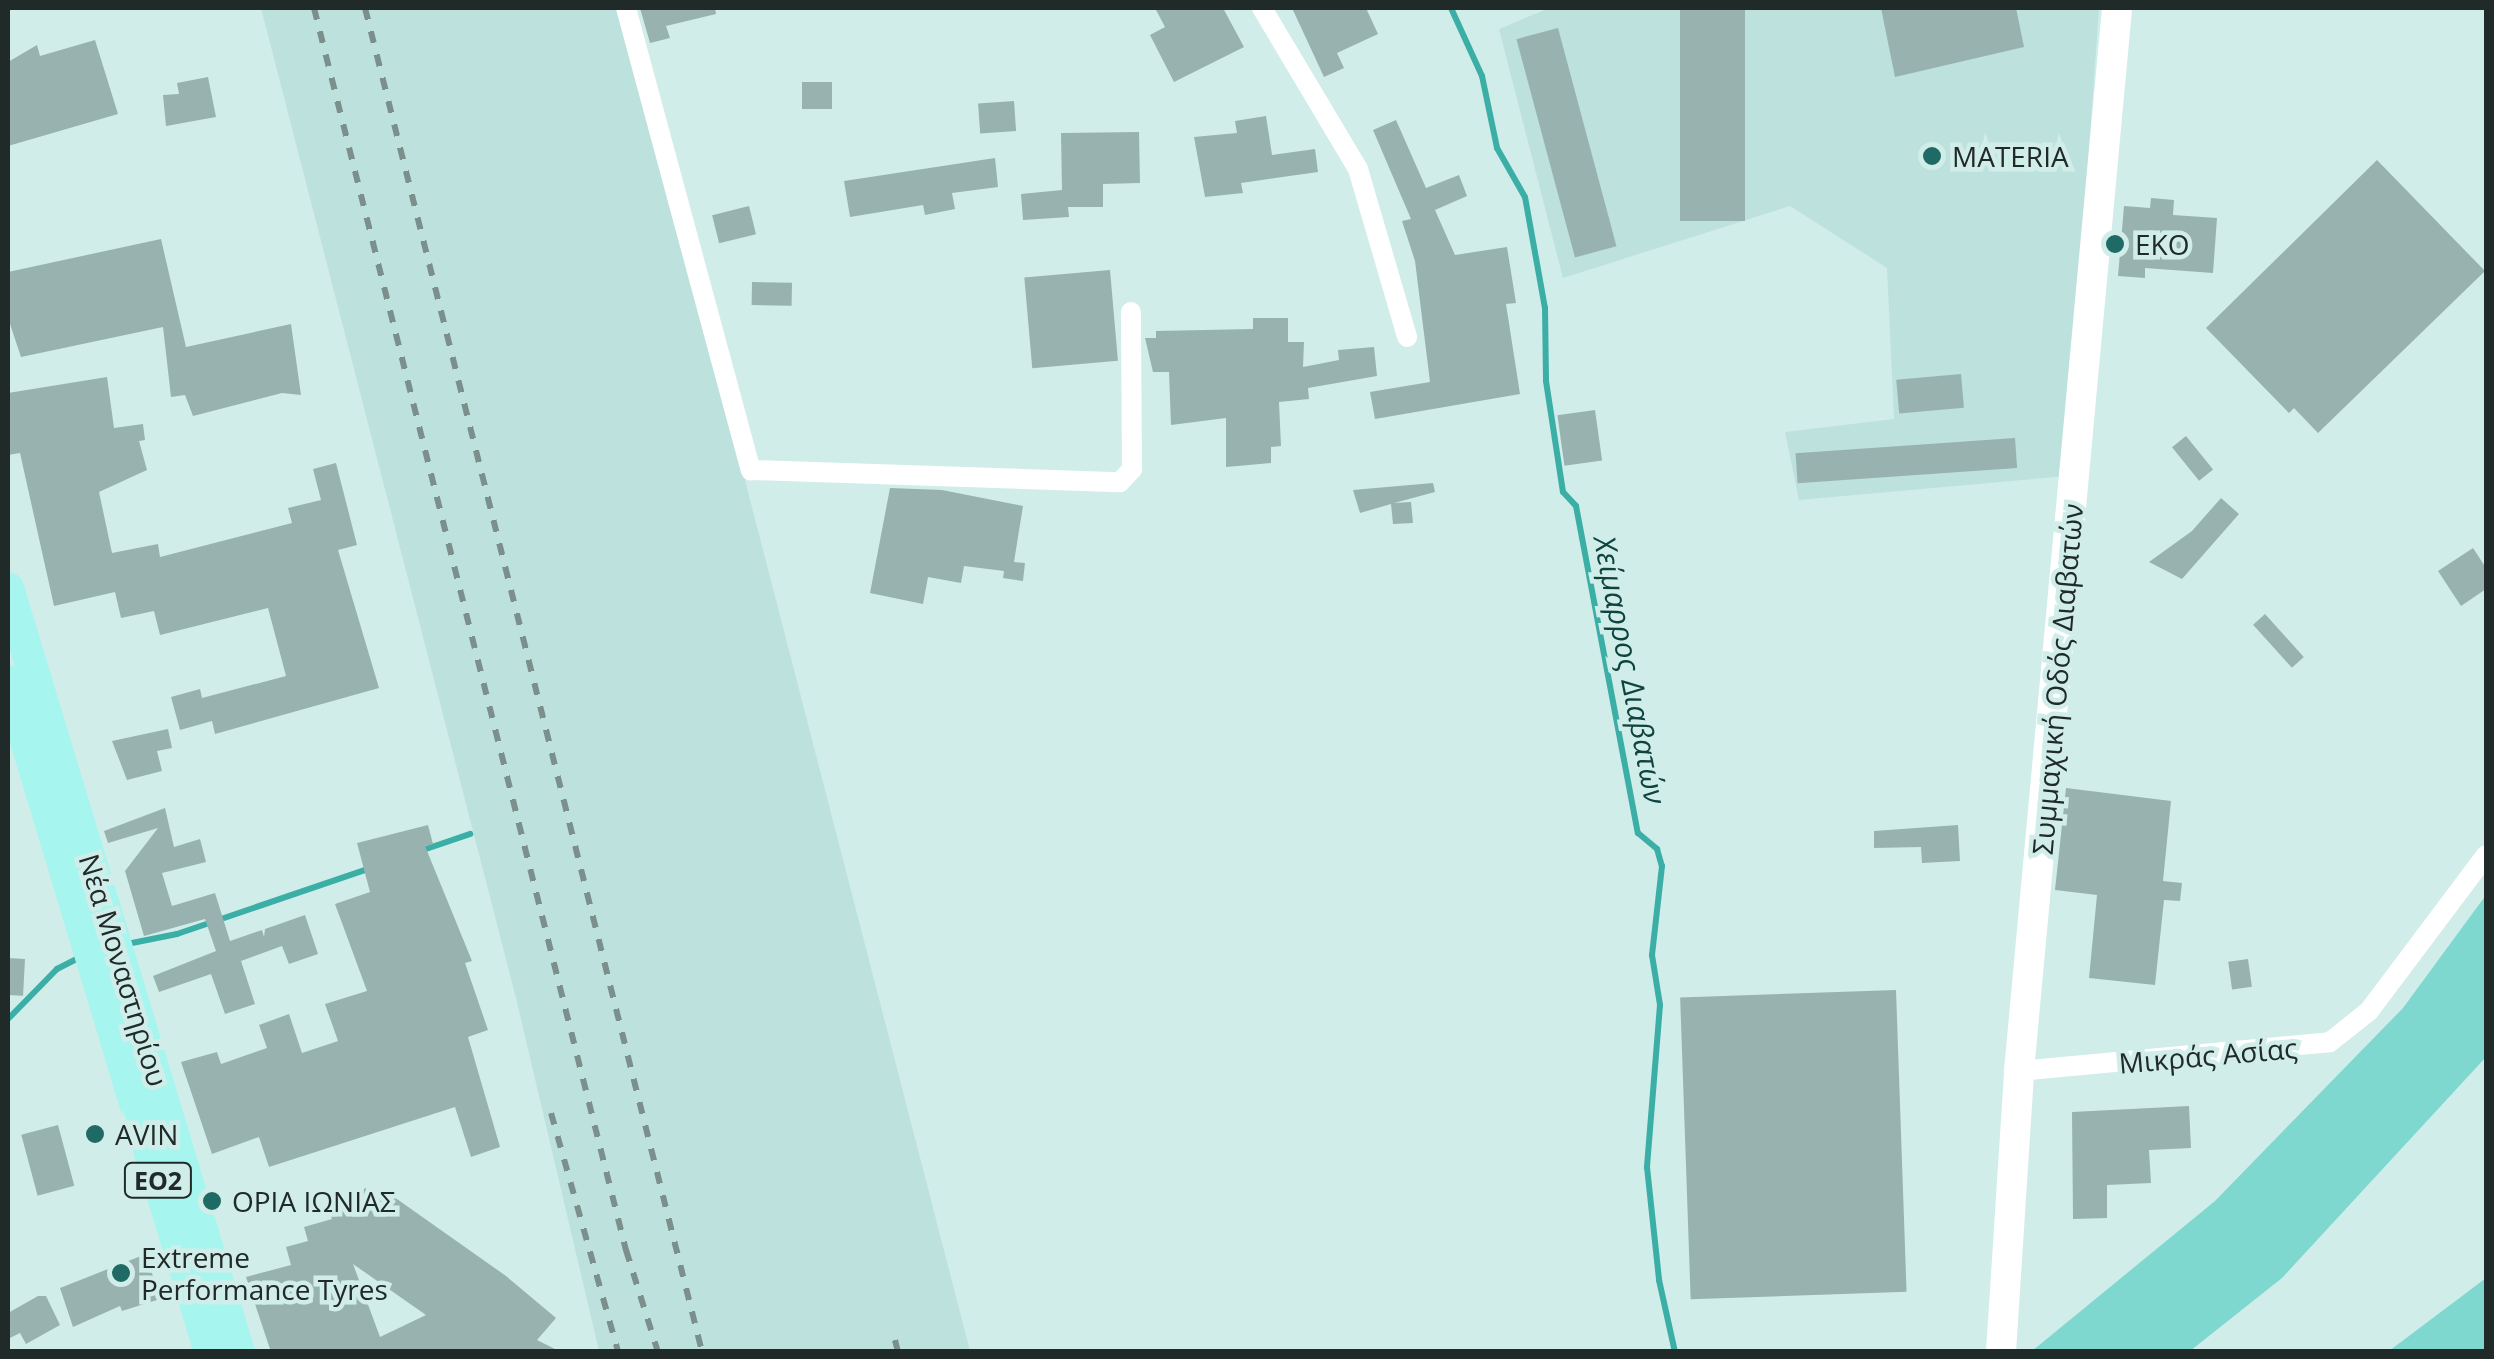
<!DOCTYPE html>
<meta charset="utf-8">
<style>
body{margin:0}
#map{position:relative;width:2494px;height:1359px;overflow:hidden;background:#d1ede9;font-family:"Open Sans",sans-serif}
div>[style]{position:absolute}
.built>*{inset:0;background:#bde1dd}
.green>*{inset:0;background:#7ed8cf}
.stream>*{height:6px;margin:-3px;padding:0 3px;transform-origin:3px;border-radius:3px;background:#3bafa6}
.building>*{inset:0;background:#98b3af;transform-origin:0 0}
.street>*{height:20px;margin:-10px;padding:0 10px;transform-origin:10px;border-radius:10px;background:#fff}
.secondary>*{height:30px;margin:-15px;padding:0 15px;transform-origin:15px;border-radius:15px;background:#fff}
.primary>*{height:32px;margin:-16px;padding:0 16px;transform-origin:16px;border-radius:16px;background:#a6f5ee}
.rail>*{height:6px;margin-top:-3px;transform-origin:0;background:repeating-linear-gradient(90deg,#7b8f8c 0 12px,transparent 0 24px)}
.dots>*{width:28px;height:28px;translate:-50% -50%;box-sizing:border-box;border:5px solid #d1ede9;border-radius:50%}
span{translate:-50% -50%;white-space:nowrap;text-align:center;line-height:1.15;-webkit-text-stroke:9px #d1ede9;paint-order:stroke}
.shield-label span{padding:2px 8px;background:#d1ede9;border:2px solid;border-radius:8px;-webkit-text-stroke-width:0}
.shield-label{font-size:25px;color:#202a29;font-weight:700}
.poi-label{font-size:28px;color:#202a29}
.left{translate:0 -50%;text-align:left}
.street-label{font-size:28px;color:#202a29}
.water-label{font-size:30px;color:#0f433f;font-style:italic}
.frame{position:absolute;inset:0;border:10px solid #202a29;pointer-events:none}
</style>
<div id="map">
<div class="built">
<i style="clip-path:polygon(261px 8px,623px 8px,970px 1351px,599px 1351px,516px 998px)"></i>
<i style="clip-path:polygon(1549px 8px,2099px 8px,2066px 476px,1799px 500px,1785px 432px,1894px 419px,1887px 268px,1790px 206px,1563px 278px,1499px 29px)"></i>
</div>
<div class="green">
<i style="clip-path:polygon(2486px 895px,2486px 1057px,2282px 1278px,2190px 1351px,2032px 1351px,2215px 1201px,2403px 1008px)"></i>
<i style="clip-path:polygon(2486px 1278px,2486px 1351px,2389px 1351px)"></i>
</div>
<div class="stream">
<i style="left:1451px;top:8px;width:75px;rotate:65.5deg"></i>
<i style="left:1482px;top:76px;width:74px;rotate:78.2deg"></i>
<i style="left:1497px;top:148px;width:56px;rotate:60.3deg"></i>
<i style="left:1525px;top:197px;width:113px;rotate:79.8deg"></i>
<i style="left:1545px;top:308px;width:73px;rotate:89.2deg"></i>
<i style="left:1546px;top:381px;width:112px;rotate:81.3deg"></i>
<i style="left:1563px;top:492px;width:19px;rotate:47deg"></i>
<i style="left:1576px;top:506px;width:333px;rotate:79.3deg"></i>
<i style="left:1638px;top:833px;width:25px;rotate:40deg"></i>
<i style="left:1657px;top:849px;width:18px;rotate:74deg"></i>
<i style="left:1662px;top:866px;width:90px;rotate:96.4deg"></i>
<i style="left:1652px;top:955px;width:51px;rotate:80.9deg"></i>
<i style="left:1660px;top:1005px;width:163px;rotate:94.6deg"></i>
<i style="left:1647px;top:1167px;width:114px;rotate:83.9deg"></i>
<i style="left:1659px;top:1280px;width:74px;rotate:77.5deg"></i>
<i style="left:423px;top:850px;width:50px;rotate:-18.8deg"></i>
<i style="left:127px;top:944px;width:51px;rotate:-11.3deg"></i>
<i style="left:177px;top:934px;width:202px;rotate:-18.8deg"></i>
<i style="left:8px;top:1019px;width:70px;rotate:-45.6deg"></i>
<i style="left:57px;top:969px;width:28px;rotate:-27deg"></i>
</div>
<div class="building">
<i style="clip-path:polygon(640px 8px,715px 8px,716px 14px,666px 26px,670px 38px,650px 43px)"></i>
<i style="clip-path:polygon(1155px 8px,1223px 8px,1244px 47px,1174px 82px,1150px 35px,1165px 27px)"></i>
<i style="clip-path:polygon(1292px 8px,1366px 8px,1378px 34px,1337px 53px,1344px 68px,1324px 77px)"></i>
<i style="left:1680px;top:8px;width:65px;height:213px"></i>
<i style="clip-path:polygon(1881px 8px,2016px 8px,2024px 47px,1895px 77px)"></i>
<i style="left:1558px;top:28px;width:226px;height:43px;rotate:75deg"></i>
<i style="clip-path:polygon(95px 40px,118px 114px,8px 146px,8px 62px,37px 45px,40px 56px)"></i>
<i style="clip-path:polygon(208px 77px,216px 117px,166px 126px,163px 95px,179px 94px,177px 83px)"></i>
<i style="left:802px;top:82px;width:30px;height:27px"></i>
<i style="left:1014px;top:101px;width:30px;height:36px;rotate:86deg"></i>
<i style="clip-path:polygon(1266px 116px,1272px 155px,1315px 149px,1318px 172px,1241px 183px,1243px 193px,1205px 197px,1194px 137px,1237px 133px,1235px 121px)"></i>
<i style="clip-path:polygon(1396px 120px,1426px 188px,1459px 175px,1467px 196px,1435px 210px,1455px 255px,1507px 247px,1516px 303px,1506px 304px,1520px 394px,1375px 419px,1370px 392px,1430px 382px,1415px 261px,1402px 221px,1411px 219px,1373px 130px)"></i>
<i style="clip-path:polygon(1139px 132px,1140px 183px,1103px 184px,1103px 207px,1068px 207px,1069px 217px,1023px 220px,1021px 194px,1062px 190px,1061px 133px)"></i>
<i style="clip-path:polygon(995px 158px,998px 187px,952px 193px,955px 209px,925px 215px,923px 205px,850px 217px,844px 181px)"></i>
<i style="clip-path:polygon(2377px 160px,2485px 271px,2318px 433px,2294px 408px,2289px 413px,2206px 328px)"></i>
<i style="clip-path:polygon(2151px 198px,2174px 200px,2173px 215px,2217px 218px,2213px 273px,2145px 268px,2145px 278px,2118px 276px,2124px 206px,2150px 208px)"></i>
<i style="left:749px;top:206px;width:29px;height:38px;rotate:76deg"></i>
<i style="clip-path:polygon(161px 239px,186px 347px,291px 324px,301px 395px,282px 393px,193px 416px,185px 395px,171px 397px,163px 327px,21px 357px,8px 318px,8px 272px)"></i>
<i style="left:1110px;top:270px;width:91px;height:86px;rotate:85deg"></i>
<i style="left:752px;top:282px;width:40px;height:23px;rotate:1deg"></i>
<i style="clip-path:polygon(1253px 318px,1288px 318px,1288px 342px,1304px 342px,1303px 367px,1339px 360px,1338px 350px,1374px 347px,1377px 376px,1308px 388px,1309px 399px,1279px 402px,1281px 446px,1271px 447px,1271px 463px,1226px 467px,1226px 418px,1171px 425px,1169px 372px,1153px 372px,1145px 338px,1156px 338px,1156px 331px,1253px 329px)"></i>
<i style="left:1961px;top:374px;width:34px;height:65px;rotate:85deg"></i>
<i style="clip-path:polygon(107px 377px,114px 428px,143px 424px,145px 440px,139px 441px,147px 470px,99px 492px,112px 553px,158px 544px,160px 557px,292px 523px,288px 508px,321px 500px,313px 469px,336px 463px,357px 545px,338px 550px,379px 688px,215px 734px,212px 721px,180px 730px,171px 697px,200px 689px,202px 698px,286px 676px,268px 608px,160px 635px,154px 611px,121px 618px,115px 592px,54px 606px,20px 453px,8px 455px,8px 393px)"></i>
<i style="left:1595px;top:410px;width:51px;height:38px;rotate:82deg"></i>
<i style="left:2186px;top:436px;width:43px;height:18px;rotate:51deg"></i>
<i style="left:2015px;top:438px;width:30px;height:220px;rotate:86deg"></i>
<i style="clip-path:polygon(1433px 483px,1435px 492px,1394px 503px,1411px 502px,1413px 523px,1393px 524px,1391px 504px,1360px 513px,1353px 490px)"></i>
<i style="clip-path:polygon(890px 488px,942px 490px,1023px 506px,1014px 562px,1025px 563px,1023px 581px,1003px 578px,1004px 571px,964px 566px,961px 583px,928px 577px,923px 604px,870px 593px)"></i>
<i style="clip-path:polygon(2221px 498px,2239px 514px,2182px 579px,2149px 562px,2192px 531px)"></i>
<i style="clip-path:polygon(2473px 548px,2486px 568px,2486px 589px,2461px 606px,2438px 571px)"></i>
<i style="left:2265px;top:614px;width:58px;height:16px;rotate:48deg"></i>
<i style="clip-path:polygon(168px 729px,172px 748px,157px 751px,162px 771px,127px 780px,112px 741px)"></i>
<i style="clip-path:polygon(2066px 788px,2171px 801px,2163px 881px,2182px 883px,2180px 901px,2164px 900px,2155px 985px,2089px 978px,2097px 895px,2055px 890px)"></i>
<i style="clip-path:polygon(165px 808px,174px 847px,200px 839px,206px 862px,162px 873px,172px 906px,215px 893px,230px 941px,262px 930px,264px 937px,265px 929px,305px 915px,318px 954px,289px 964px,282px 946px,241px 961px,255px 1004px,225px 1014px,211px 974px,159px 992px,153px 976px,216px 951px,205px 919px,144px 936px,125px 871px,158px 828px,108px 843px,104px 831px)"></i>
<i style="clip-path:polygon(428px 825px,433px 844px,425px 846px,472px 961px,465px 963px,488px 1030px,468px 1037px,500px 1147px,471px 1157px,455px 1107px,269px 1167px,259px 1137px,212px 1154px,181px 1062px,217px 1052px,221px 1064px,267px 1048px,259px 1025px,289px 1014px,302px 1053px,338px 1041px,325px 1004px,367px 991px,335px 904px,370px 892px,357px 843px)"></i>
<i style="clip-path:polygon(1958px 825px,1960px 861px,1922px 863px,1921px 847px,1874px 848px,1874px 831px)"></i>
<i style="left:8px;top:958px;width:17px;height:37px;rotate:3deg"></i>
<i style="left:2248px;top:959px;width:28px;height:20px;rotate:82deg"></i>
<i style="left:1896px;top:990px;width:302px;height:216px;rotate:88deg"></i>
<i style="clip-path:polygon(2189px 1106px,2191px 1148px,2149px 1150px,2151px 1183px,2107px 1185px,2107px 1218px,2073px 1219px,2072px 1112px)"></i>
<i style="left:58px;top:1125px;width:63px;height:38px;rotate:75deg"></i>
<i style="clip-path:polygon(evenodd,366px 1188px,372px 1202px,387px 1192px,506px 1276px,556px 1318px,537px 1340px,561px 1352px,271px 1352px,246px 1277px,291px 1265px,286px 1247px,308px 1241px,304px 1227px,332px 1219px,327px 1204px,366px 1188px,353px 1264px,426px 1315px,380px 1337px,353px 1264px)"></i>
<i style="clip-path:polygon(146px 1254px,160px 1299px,122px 1311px,120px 1306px,73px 1327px,60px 1288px)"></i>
<i style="clip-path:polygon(38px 1296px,46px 1296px,60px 1325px,26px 1344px,20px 1333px,8px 1339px,8px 1313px)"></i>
</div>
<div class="street">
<i style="left:626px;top:8px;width:479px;rotate:74.9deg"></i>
<i style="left:751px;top:470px;width:369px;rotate:1.9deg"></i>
<i style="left:1120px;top:482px;width:18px;rotate:-47deg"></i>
<i style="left:1132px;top:469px;width:157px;rotate:-90.4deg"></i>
<i style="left:1262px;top:8px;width:187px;rotate:59.2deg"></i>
<i style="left:1358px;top:169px;width:175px;rotate:73.7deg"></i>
<i style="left:2019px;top:1071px;width:312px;rotate:-5.3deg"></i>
<i style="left:2330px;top:1042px;width:50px;rotate:-38.5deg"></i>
<i style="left:2369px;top:1011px;width:195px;rotate:-53.1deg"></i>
</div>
<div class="secondary">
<i style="left:2001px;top:1352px;width:282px;rotate:-86.3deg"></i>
<i style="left:2019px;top:1071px;width:1068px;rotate:-84.73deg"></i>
</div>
<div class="primary">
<i style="left:8px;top:588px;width:798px;rotate:73.18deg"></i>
<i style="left:8px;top:681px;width:701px;rotate:73.25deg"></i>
</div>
<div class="rail">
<i style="left:314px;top:8px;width:1281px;rotate:75.9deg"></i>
<i style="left:626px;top:1250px;width:107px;rotate:72.6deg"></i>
<i style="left:365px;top:8px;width:1386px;rotate:75.92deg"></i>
<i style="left:551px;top:1113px;width:248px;rotate:74.3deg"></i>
<i style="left:895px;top:1340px;width:12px;rotate:76deg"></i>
</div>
<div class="dots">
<i style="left:1932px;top:156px;background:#1f6a64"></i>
<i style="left:2115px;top:244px;background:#1f6a64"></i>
<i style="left:95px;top:1134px;background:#1f6a64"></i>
<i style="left:212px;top:1201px;background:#1f6a64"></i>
<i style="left:121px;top:1273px;background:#1f6a64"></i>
</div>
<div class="shield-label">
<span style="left:158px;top:1180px">ΕΟ2</span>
</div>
<div class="poi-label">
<span class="left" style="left:1952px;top:156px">MATERIA</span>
<span class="left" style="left:2135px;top:244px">EKO</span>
<span class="left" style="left:115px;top:1134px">AVIN</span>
<span class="left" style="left:232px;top:1201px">ΟΡΙΑ ΙΩΝΙΑΣ</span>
<span class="left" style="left:141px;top:1273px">Extreme<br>Performance Tyres</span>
</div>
<div class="street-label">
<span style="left:2057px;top:679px;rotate:-85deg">Συμμαχική Οδός Διαβατών</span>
<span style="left:124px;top:970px;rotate:73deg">Νέα Μοναστηρίου</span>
<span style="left:2208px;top:1055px;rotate:-5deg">Μικράς Ασίας</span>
</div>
<div class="water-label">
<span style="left:1630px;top:670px;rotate:79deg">Χείμαρρος Διαβατών</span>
</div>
<div class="frame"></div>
</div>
